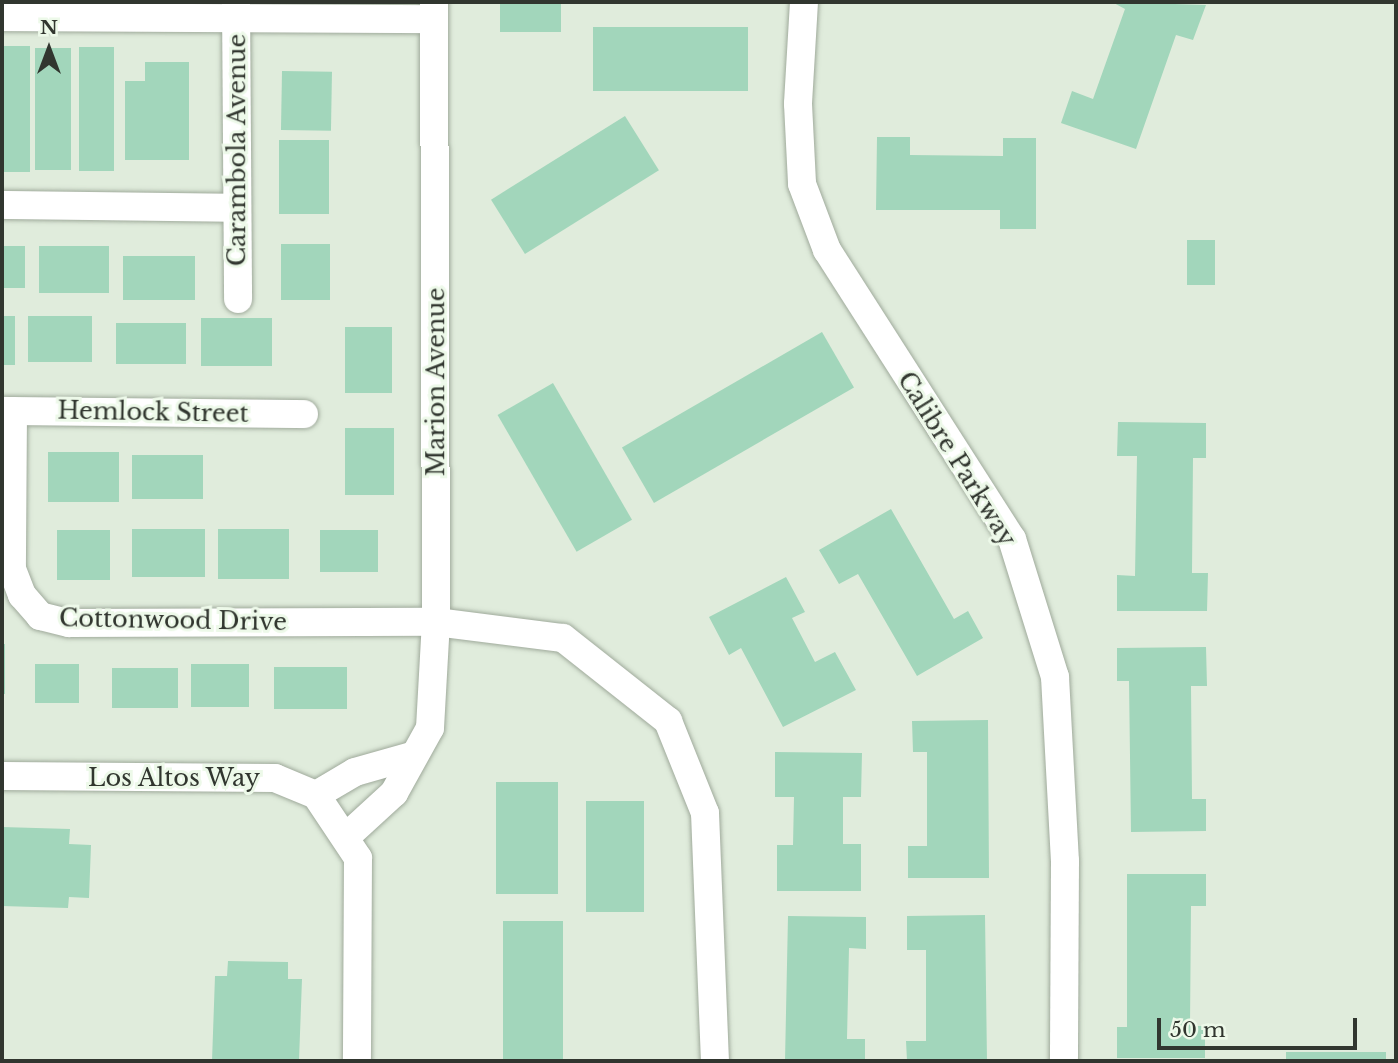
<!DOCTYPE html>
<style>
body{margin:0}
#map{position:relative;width:1398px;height:1063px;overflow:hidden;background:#e0ecdc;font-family:"Libre Baskerville",serif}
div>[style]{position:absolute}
.building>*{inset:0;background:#a2d6bb;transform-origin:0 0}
.roads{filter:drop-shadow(0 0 2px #9faa9b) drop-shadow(0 0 2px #9faa9b)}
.minor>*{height:28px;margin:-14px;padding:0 14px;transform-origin:14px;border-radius:14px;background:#fff}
span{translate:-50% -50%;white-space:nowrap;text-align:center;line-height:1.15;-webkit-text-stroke:6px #edf9e9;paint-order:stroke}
.street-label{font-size:24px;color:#31362f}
.frame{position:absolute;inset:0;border:4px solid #31362f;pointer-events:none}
.north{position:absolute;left:14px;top:14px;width:70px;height:70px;-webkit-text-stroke:5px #edf9e9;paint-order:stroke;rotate:0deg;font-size:19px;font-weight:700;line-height:28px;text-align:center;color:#31362f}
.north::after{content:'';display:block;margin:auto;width:24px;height:32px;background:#31362f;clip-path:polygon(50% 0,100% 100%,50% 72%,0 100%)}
.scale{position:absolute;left:1157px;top:1018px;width:200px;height:32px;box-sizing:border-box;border:4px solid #31362f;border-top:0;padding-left:9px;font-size:21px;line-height:24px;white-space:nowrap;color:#31362f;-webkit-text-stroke:5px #edf9e9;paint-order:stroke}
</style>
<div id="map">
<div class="building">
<i style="left:500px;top:2px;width:61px;height:30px"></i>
<i style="clip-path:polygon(1112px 2px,1206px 5px,1193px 40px,1176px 35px,1136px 149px,1061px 123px,1072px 91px,1093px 99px,1125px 9px)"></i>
<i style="left:593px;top:27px;width:155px;height:64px"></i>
<i style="left:2px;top:46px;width:28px;height:126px"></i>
<i style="left:79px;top:47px;width:35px;height:124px"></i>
<i style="left:35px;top:48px;width:36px;height:122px"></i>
<i style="clip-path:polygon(145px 62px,189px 62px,189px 160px,125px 160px,125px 81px,145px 81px)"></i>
<i style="left:282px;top:71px;width:50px;height:59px;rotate:1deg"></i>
<i style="left:625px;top:116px;width:64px;height:158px;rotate:58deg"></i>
<i style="clip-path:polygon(877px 137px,910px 137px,910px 155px,1003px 156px,1003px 138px,1036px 138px,1036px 229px,1000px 229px,1000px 210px,876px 210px)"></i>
<i style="left:279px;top:140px;width:50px;height:74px"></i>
<i style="left:1187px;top:240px;width:28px;height:45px"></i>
<i style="left:330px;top:244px;width:56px;height:49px;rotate:90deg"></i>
<i style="left:2px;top:246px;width:23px;height:42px"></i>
<i style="left:39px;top:246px;width:70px;height:47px"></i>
<i style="left:123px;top:256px;width:72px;height:44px"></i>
<i style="left:2px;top:316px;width:13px;height:49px"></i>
<i style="left:28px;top:316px;width:64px;height:46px"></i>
<i style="left:201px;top:318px;width:71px;height:48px"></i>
<i style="left:116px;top:323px;width:70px;height:41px"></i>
<i style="left:345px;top:327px;width:47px;height:66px"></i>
<i style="left:822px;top:332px;width:64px;height:231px;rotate:60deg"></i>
<i style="left:553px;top:383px;width:158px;height:64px;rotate:60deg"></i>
<i style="clip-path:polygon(1118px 422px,1206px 423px,1206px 458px,1193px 458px,1192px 573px,1208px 573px,1207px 611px,1117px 611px,1117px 575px,1135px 576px,1137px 456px,1117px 456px)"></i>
<i style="left:345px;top:428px;width:49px;height:67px"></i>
<i style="left:48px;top:452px;width:71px;height:50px"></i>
<i style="left:132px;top:455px;width:71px;height:44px"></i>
<i style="clip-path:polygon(891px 509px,954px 619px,968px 611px,983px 638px,917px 676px,858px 574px,839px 584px,819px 550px)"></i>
<i style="left:132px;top:529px;width:73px;height:48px"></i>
<i style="left:218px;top:529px;width:71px;height:50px"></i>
<i style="left:57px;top:530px;width:53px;height:50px"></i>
<i style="left:320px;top:530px;width:58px;height:42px"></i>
<i style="clip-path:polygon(786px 577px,805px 612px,792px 618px,815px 662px,835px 652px,856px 690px,783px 727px,741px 648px,729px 655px,709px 617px)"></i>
<i style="left:2px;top:644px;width:3px;height:50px"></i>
<i style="clip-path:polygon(1206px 647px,1207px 686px,1191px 686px,1192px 799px,1206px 799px,1206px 831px,1131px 832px,1129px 681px,1117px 681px,1117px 648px)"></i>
<i style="left:35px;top:664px;width:44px;height:39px"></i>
<i style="left:191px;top:664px;width:58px;height:43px"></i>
<i style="left:274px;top:667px;width:73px;height:42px"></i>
<i style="left:112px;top:668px;width:66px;height:40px"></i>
<i style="clip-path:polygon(988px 720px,989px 878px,908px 878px,908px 846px,927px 846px,927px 752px,913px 752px,912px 721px)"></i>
<i style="clip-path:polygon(775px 752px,862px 753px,861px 797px,843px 797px,843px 844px,861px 844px,861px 891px,777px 891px,777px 845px,793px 845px,794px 797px,775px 797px)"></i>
<i style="left:496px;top:782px;width:62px;height:112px"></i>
<i style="left:586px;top:801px;width:58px;height:111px"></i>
<i style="clip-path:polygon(2px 827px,70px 829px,69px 844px,91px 845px,89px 898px,69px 897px,68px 908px,2px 906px)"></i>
<i style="clip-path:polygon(1127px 874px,1206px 874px,1206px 906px,1191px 906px,1190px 1026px,1205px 1026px,1205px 1058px,1117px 1058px,1117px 1027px,1127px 1027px)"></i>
<i style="clip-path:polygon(985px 915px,987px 1061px,907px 1061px,906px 1041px,926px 1041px,926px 950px,907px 950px,907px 916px)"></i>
<i style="clip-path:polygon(788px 916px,866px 917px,866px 949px,849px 948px,847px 1039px,865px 1039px,865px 1061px,785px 1061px)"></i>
<i style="left:503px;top:921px;width:60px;height:140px"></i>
<i style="clip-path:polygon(228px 961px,288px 962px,288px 979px,302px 979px,299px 1061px,212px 1061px,215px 976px,227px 976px)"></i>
<i style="left:1286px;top:1052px;width:100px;height:9px"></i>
</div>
<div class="roads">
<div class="minor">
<i style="left:236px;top:2px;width:297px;rotate:89.6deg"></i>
<i style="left:804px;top:2px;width:102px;rotate:93.4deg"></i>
<i style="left:798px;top:104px;width:80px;rotate:87.1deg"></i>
<i style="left:802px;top:184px;width:71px;rotate:69.3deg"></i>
<i style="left:827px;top:250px;width:343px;rotate:57.4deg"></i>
<i style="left:1012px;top:539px;width:145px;rotate:72.7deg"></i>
<i style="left:1055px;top:677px;width:184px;rotate:86.9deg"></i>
<i style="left:1065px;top:861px;width:200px;rotate:90.3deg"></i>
<i style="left:2px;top:17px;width:432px;rotate:0.3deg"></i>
<i style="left:2px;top:205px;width:235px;rotate:0.7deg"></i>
<i style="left:2px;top:411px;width:302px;rotate:0.6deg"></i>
<i style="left:13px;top:411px;width:158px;rotate:90.4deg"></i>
<i style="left:12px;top:569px;width:28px;rotate:69deg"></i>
<i style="left:22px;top:595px;width:28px;rotate:49deg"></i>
<i style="left:40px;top:616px;width:30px;rotate:14deg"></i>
<i style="left:69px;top:623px;width:367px;rotate:-0.2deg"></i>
<i style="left:436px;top:622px;width:128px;rotate:7.2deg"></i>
<i style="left:563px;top:638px;width:134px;rotate:38.3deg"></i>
<i style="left:668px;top:721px;width:99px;rotate:68.1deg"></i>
<i style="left:705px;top:813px;width:248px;rotate:87.7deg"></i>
<i style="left:2px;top:776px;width:273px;rotate:0.4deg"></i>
<i style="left:275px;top:778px;width:44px;rotate:22.5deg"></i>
<i style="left:316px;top:795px;width:76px;rotate:56.3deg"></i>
<i style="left:358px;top:858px;width:203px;rotate:90.3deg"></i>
<i style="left:316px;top:795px;width:45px;rotate:-30.5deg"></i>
<i style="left:355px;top:772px;width:58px;rotate:-15.9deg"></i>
<i style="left:347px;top:836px;width:64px;rotate:-42.5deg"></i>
<i style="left:394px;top:793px;width:74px;rotate:-61deg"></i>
<i style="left:430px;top:728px;width:106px;rotate:-86.8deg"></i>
<i style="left:436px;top:622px;width:620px;rotate:-90.18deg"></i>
</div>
</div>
<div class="street-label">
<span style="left:237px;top:150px;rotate:-90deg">Carambola Avenue</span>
<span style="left:436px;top:382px;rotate:-90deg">Marion Avenue</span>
<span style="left:153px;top:412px;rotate:1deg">Hemlock Street</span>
<span style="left:957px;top:459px;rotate:58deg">Calibre Parkway</span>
<span style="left:173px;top:620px;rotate:1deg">Cottonwood Drive</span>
<span style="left:174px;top:778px">Los Altos Way</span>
</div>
<div class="frame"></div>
<div class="north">N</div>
<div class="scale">50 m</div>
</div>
